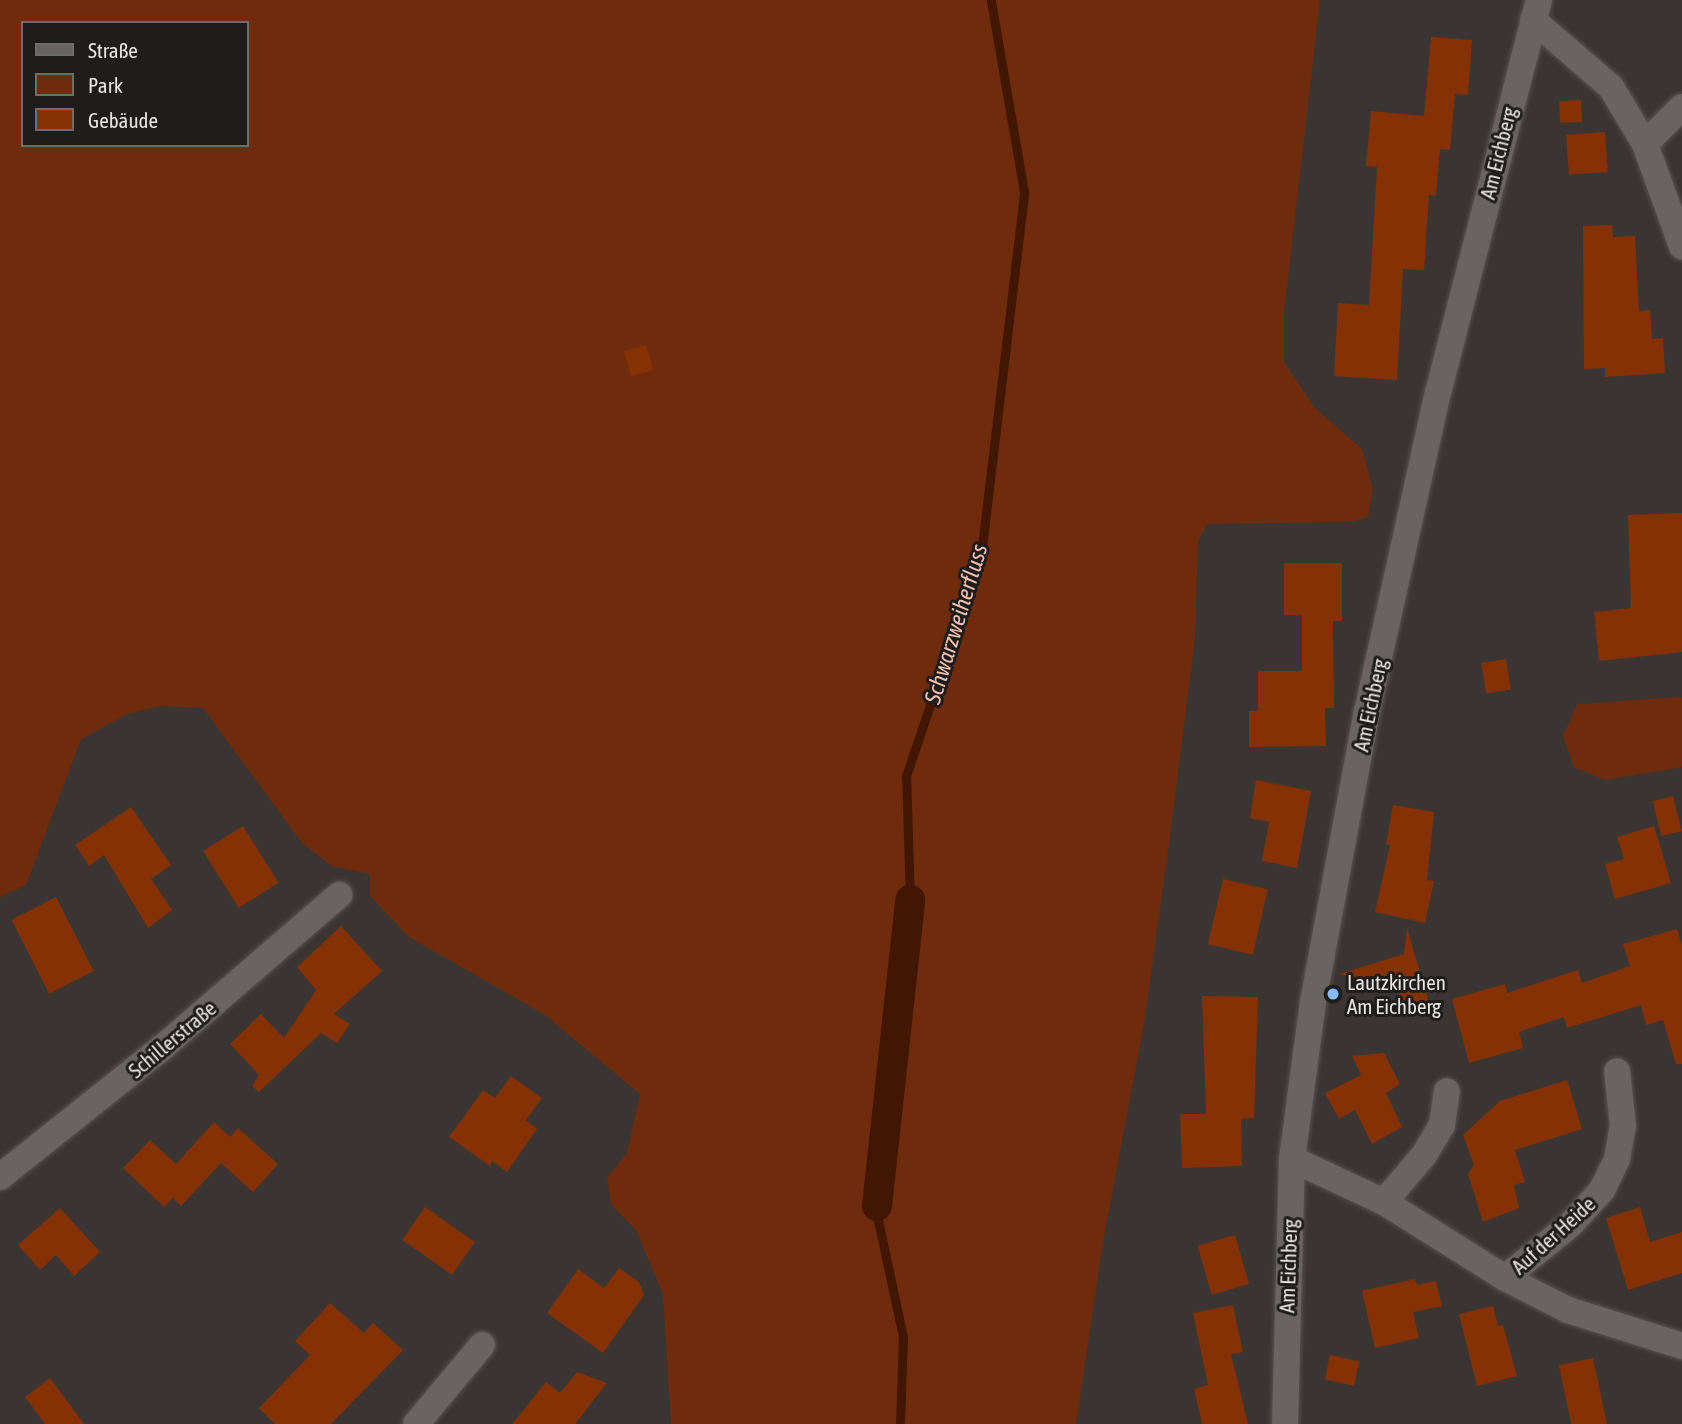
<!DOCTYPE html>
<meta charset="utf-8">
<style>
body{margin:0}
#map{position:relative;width:1682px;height:1424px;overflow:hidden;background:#3a3533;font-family:"Asap Condensed",sans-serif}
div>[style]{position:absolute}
.green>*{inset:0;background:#6e2c0d}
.stream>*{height:9px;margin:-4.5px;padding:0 4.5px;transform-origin:4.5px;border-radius:4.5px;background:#411602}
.canal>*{height:30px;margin:-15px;padding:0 15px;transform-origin:15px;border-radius:15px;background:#411602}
.building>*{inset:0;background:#843205;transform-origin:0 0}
.roads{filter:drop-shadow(0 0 2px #54514f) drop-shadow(0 0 2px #54514f)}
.minor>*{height:26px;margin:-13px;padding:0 13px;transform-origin:13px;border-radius:13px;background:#696462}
.dots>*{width:19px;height:19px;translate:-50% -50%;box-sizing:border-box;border:4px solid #1f1d1c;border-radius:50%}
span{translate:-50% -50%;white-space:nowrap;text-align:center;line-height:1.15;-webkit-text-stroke:6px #1f1d1c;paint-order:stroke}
.street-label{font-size:21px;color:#e7e4e3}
.poi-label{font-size:21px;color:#e7e4e3}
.left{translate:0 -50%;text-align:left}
.water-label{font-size:23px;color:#f1c1ae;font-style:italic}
.legend{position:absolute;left:21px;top:21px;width:228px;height:126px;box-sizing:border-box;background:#1f1d1c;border:2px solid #6f6d6c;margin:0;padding:9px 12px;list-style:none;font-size:21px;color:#e7e4e3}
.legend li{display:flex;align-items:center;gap:14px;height:35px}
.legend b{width:35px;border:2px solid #6f6d6c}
</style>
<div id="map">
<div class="green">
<i style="clip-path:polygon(evenodd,0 0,1320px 0,1284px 312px,1284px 362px,1315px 408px,1362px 449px,1373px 489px,1368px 517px,1350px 522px,1207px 524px,1198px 541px,1195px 638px,1170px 836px,1144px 1024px,1103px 1242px,1076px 1424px,671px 1424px,663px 1294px,636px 1230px,611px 1204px,607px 1178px,627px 1153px,640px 1094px,545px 1015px,409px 937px,370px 896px,370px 874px,332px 866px,302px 843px,203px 708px,160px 706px,127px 714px,81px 739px,26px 885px,0 897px,0 0,23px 23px,247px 23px,247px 145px,23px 145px,23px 23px)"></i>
<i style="clip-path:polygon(1682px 697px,1682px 767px,1605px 780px,1574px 767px,1563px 736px,1577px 704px)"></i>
</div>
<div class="stream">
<i style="left:910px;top:900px;width:124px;rotate:-91.8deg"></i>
<i style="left:906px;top:776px;width:233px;rotate:-71.3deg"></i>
<i style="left:981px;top:555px;width:366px;rotate:-83.2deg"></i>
<i style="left:1024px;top:192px;width:195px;rotate:-99.8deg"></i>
<i style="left:876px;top:1211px;width:129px;rotate:77.9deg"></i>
<i style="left:903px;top:1337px;width:87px;rotate:92deg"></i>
</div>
<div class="canal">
<i style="left:877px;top:1206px;width:308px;rotate:-83.8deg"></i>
</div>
<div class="building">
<i style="clip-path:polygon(1431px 37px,1472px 40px,1468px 95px,1455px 94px,1450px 150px,1440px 149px,1436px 196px,1429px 195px,1424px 270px,1403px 269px,1397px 380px,1334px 376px,1338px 303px,1369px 305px,1377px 167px,1366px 166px,1371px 111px,1424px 116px)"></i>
<i style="left:1581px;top:100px;width:22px;height:22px;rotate:87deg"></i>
<i style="left:1605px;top:132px;width:40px;height:39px;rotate:86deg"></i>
<i style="clip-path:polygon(1612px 225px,1613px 237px,1635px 236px,1639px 311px,1650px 310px,1652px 339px,1663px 338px,1665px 373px,1605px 377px,1605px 368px,1584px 369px,1583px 226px)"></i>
<i style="left:646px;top:345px;width:26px;height:23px;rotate:74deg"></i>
<i style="clip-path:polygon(1682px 513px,1682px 652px,1599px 661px,1594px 612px,1631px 608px,1628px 515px)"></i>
<i style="clip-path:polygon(1284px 563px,1342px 563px,1342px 621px,1333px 621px,1334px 708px,1325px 708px,1326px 746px,1249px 747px,1249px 711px,1258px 711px,1258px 671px,1302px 671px,1302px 615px,1284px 615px)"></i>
<i style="left:1506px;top:659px;width:31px;height:25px;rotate:81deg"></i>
<i style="clip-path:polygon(1256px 780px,1311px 791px,1297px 868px,1262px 861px,1269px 822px,1250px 818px)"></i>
<i style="left:1673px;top:796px;width:36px;height:21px;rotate:76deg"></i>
<i style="clip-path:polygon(1393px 805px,1434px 812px,1427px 880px,1434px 881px,1425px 923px,1375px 912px,1390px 845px,1386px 845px)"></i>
<i style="clip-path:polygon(131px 807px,171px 865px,151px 879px,172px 910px,148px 928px,104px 855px,89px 866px,75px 845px)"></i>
<i style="left:243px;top:826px;width:67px;height:47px;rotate:58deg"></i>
<i style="clip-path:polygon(1654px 826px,1671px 883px,1615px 899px,1605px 864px,1624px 859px,1617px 837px)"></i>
<i style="left:1223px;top:879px;width:46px;height:67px;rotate:13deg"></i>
<i style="left:56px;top:897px;width:83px;height:50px;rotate:63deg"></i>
<i style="clip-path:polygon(341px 926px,382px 971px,334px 1014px,350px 1024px,337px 1043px,321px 1033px,259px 1092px,252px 1086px,259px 1075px,230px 1044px,261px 1014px,284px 1038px,316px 990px,297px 967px)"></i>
<i style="clip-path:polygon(1407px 928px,1430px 1006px,1396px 1016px,1400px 987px,1339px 974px,1404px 954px)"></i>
<i style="clip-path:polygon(1677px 929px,1682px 945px,1682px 1064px,1676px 1064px,1663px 1020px,1646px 1025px,1641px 1005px,1567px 1028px,1564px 1017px,1519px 1032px,1523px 1048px,1469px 1063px,1452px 999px,1505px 984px,1507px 993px,1578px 970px,1582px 983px,1630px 966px,1623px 944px)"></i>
<i style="clip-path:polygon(1202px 996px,1258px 997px,1254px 1118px,1241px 1119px,1242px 1166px,1182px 1168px,1180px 1114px,1206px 1114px)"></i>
<i style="clip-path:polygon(1384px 1053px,1400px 1084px,1386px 1093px,1402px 1127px,1372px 1144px,1355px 1110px,1339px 1119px,1325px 1093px,1361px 1075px,1352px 1056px)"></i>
<i style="clip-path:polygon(511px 1076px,542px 1098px,526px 1120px,537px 1129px,507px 1172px,492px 1161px,490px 1166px,449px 1137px,483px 1090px,495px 1098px)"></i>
<i style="clip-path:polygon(1567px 1080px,1582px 1129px,1515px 1150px,1525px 1182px,1514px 1185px,1519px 1208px,1483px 1222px,1468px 1174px,1474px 1165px,1463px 1135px,1500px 1101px)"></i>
<i style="clip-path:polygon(214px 1122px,230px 1137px,238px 1128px,278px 1164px,253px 1192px,221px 1163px,181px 1206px,173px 1198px,164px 1207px,123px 1168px,150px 1140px,176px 1164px)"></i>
<i style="left:425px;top:1207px;width:61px;height:40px;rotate:35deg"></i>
<i style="clip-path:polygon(1640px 1207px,1650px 1242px,1682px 1232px,1682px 1273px,1628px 1290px,1606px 1218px)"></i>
<i style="clip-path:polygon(60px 1208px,100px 1252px,74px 1276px,56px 1255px,40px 1270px,18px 1245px)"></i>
<i style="left:1235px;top:1235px;width:51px;height:39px;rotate:74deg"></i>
<i style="clip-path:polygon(619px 1268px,639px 1282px,644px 1295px,603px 1353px,547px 1313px,578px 1269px,604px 1288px)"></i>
<i style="clip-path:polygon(1415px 1279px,1417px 1285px,1436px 1281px,1442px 1306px,1413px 1312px,1419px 1338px,1375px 1348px,1362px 1291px)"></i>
<i style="clip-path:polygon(330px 1303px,364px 1333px,373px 1323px,403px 1350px,331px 1424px,275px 1424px,259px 1408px,310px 1355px,295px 1341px)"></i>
<i style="clip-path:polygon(1233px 1305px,1243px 1352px,1231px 1354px,1248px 1424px,1202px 1424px,1194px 1389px,1208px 1385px,1193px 1313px)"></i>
<i style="clip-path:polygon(1493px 1306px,1498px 1326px,1503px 1325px,1517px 1376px,1477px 1386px,1459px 1314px)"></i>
<i style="left:1330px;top:1355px;width:30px;height:25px;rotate:12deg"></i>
<i style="left:1593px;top:1358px;width:67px;height:35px;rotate:78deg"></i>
<i style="clip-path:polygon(577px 1372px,607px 1383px,575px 1424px,512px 1424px,546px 1382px,560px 1393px)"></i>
<i style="clip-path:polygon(50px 1378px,84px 1424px,45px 1424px,25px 1397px)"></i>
</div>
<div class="roads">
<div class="minor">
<i style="left:1533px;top:20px;width:103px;rotate:40.7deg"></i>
<i style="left:1611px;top:87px;width:66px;rotate:59.2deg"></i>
<i style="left:1645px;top:144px;width:109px;rotate:70.1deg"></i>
<i style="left:1645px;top:144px;width:52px;rotate:-45deg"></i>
<i style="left:1292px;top:1159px;width:102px;rotate:25.1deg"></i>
<i style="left:1384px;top:1202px;width:143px;rotate:32.1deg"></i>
<i style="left:1505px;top:1278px;width:71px;rotate:26.9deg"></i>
<i style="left:1568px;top:1310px;width:120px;rotate:17.5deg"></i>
<i style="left:0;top:1177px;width:208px;rotate:-38.6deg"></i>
<i style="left:163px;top:1047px;width:233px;rotate:-40.8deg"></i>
<i style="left:1384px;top:1202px;width:62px;rotate:-49.6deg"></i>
<i style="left:1424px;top:1155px;width:35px;rotate:-59deg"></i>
<i style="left:1442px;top:1125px;width:34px;rotate:-82deg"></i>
<i style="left:1505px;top:1278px;width:85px;rotate:-39.3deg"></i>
<i style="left:1571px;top:1224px;width:46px;rotate:-47.6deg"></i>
<i style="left:1602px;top:1190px;width:34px;rotate:-64deg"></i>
<i style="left:1617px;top:1159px;width:34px;rotate:-80deg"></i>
<i style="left:1623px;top:1126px;width:55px;rotate:-96.2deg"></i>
<i style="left:416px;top:1424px;width:103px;rotate:-50.1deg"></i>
<i style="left:1285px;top:1424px;width:265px;rotate:-88.5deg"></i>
<i style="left:1292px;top:1159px;width:158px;rotate:-82.4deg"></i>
<i style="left:1313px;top:1002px;width:295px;rotate:-79.5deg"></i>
<i style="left:1367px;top:712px;width:327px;rotate:-77.5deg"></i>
<i style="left:1438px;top:393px;width:406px;rotate:-75.6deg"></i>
</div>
</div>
<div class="dots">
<i style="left:1333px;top:994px;background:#85bbfb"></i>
</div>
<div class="street-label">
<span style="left:1498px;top:153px;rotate:-76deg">Am Eichberg</span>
<span style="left:1370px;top:705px;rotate:-78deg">Am Eichberg</span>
<span style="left:172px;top:1039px;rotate:-40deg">Schillerstraße</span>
<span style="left:1553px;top:1235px;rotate:-42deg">Auf der Heide</span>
<span style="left:1288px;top:1266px;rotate:-88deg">Am Eichberg</span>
</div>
<div class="poi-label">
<span class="left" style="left:1347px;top:994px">Lautzkirchen<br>Am Eichberg</span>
</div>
<div class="water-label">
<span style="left:956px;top:624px;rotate:-73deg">Schwarzweiherfluss</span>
</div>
<ul class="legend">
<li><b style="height:9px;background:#696462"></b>Straße</li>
<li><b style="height:19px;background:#6e2c0d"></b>Park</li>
<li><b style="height:19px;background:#843205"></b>Gebäude</li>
</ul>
</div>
